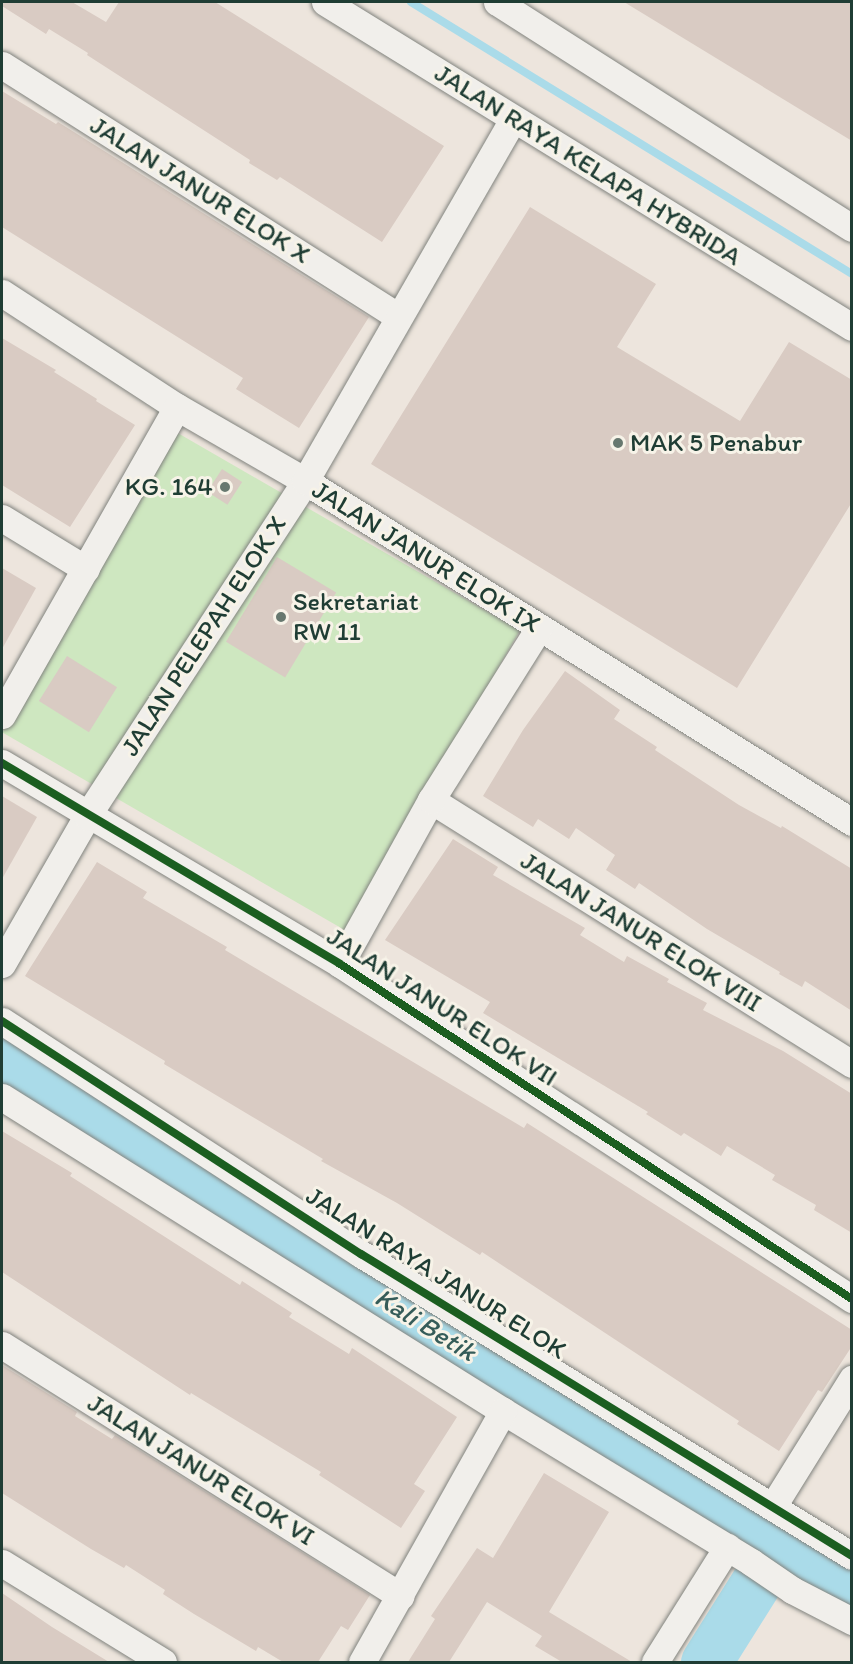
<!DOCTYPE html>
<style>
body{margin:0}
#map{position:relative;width:853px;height:1664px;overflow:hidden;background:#ede5dd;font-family:Itim,sans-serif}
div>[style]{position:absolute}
.green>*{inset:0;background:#cee7c0;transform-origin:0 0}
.stream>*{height:8px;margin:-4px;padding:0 4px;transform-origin:4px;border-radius:4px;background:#aadbe9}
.river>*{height:51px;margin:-25.5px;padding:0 25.5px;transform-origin:25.5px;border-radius:25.5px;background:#aadbe9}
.building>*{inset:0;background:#d9cbc3;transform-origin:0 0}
.roads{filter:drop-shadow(0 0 2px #81837e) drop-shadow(0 0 2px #81837e)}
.street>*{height:27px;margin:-13.5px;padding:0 13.5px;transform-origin:13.5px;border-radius:13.5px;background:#f1efeb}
.cycleway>*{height:8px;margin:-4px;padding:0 4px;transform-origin:4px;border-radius:4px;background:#1b5e20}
.dots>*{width:16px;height:16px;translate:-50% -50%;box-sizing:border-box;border:3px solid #f7f3e8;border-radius:50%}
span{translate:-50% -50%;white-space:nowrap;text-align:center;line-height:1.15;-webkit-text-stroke:6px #f7f3e8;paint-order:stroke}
.street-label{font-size:26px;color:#1f3d34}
.poi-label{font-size:26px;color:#1f3d34}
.left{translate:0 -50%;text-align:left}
.right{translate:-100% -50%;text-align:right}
.water-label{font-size:27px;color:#355c59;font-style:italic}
.frame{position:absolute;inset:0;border:3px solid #1f3d34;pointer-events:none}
</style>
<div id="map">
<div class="green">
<i style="left:176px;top:432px;width:397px;height:347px;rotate:30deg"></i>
</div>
<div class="stream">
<i style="left:411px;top:2px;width:518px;rotate:31.67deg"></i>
</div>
<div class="river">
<i style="left:2px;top:1059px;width:978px;rotate:31.97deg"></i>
<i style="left:832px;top:1577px;width:21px;rotate:19deg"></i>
<i style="left:706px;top:1662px;width:141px;rotate:-57.8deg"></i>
</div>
<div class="building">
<i style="clip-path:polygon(2px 2px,72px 2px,106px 22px,119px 2px,215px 2px,444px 146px,382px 242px,280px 177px,277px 180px,249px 163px,250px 160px,87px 55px,88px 53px,49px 29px,46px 34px,2px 6px)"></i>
<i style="clip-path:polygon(624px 2px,852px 2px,852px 141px)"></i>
<i style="clip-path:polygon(2px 91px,56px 124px,58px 122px,369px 317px,299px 428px,236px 389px,243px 378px,2px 227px)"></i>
<i style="clip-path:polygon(530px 207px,656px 284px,617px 347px,740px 421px,789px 342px,852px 380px,852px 502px,737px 688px,371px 464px)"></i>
<i style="clip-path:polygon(2px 338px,56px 370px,54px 372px,97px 399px,96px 401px,135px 425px,70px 527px,2px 485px)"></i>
<i style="left:222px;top:469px;width:24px;height:27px;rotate:33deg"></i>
<i style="left:277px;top:557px;width:69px;height:99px;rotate:31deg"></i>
<i style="clip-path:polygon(2px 568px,36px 588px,2px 649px)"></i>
<i style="left:67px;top:656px;width:59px;height:53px;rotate:32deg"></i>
<i style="clip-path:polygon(565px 671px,620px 710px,614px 719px,657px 747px,655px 750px,739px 805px,781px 828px,782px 826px,852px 869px,852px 1011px,805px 981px,802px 987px,779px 974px,780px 972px,707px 929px,639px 883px,635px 889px,606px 870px,615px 855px,576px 828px,569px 839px,538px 819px,533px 827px,483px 796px,523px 730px)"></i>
<i style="clip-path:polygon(2px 796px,37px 817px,2px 879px)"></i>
<i style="clip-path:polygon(453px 839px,498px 867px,493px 875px,585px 928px,580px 935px,624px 962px,627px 956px,669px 979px,667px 982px,707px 1003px,703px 1010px,783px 1051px,852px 1094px,852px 1233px,814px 1210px,816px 1205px,772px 1180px,775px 1175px,727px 1146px,721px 1156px,684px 1133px,681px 1136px,646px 1114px,648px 1112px,483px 1013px,490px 1002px,385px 940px)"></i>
<i style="clip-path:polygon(97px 862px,147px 892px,143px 898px,227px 947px,225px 950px,524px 1128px,527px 1123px,852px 1330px,852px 1346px,822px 1392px,818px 1390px,779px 1451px,737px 1424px,739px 1421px,482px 1252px,480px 1255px,397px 1203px,321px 1161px,323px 1159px,164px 1064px,165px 1061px,25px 976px)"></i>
<i style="clip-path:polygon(2px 1131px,72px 1173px,70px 1176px,240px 1285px,242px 1281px,292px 1313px,289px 1317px,349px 1354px,352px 1348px,457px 1417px,414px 1484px,425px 1491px,401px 1528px,319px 1475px,321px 1472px,191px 1393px,190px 1395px,2px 1272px)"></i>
<i style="clip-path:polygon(2px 1365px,77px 1412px,75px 1416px,112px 1439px,115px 1435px,370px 1595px,348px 1630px,341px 1626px,318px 1662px,283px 1662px,258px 1647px,256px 1651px,194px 1614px,163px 1594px,165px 1590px,126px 1565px,124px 1568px,91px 1549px,2px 1493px)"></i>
<i style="clip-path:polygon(544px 1473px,609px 1512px,549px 1612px,632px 1662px,562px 1662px,535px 1646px,542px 1636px,487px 1602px,449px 1662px,408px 1662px,435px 1619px,431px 1616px,477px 1548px,493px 1558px)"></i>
<i style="clip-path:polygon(2px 1593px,52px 1627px,109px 1662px,2px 1662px)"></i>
</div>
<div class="roads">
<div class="street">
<i style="left:325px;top:2px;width:619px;rotate:31.66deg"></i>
<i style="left:497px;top:2px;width:421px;rotate:32.5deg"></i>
<i style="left:2px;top:65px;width:469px;rotate:32.4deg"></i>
<i style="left:2px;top:293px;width:209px;rotate:33.1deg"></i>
<i style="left:177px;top:407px;width:148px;rotate:30deg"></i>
<i style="left:305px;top:481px;width:645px;rotate:31.94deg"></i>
<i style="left:2px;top:518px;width:98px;rotate:31.3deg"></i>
<i style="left:2px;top:715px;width:354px;rotate:-60.4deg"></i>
<i style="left:2px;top:763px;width:393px;rotate:30.7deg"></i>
<i style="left:340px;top:964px;width:612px;rotate:33.2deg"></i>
<i style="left:431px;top:800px;width:497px;rotate:32.1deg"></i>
<i style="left:2px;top:964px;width:171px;rotate:-60.1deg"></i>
<i style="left:87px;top:816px;width:400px;rotate:-56.9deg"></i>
<i style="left:305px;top:481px;width:417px;rotate:-60.1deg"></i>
<i style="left:340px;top:964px;width:188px;rotate:-61deg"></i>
<i style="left:431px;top:800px;width:203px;rotate:-57.9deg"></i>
<i style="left:2px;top:1021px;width:428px;rotate:33deg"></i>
<i style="left:361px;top:1254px;width:576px;rotate:31.59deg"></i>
<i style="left:2px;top:1097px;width:591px;rotate:32.08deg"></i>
<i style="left:503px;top:1411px;width:290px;rotate:31.3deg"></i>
<i style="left:751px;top:1562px;width:50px;rotate:34.3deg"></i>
<i style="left:792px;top:1590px;width:68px;rotate:27.3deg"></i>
<i style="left:2px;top:1345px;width:471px;rotate:32.2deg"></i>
<i style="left:773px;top:1506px;width:150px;rotate:-58.1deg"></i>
<i style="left:2px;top:1563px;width:189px;rotate:31.6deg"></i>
<i style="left:362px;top:1662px;width:288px;rotate:-60.7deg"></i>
<i style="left:655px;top:1662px;width:136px;rotate:-57.9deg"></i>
</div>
</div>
<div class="cycleway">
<i style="left:2px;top:763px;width:393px;rotate:30.7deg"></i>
<i style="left:340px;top:964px;width:612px;rotate:33.2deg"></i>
<i style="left:2px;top:1021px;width:428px;rotate:33deg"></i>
<i style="left:361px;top:1254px;width:576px;rotate:31.59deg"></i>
</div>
<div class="dots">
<i style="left:618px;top:443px;background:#67786f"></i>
<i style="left:225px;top:487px;background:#67786f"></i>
<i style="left:281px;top:617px;background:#67786f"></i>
</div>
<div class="street-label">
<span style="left:588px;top:165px;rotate:32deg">JALAN RAYA KELAPA HYBRIDA</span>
<span style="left:200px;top:190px;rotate:32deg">JALAN JANUR ELOK X</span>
<span style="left:426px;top:557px;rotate:32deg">JALAN JANUR ELOK IX</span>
<span style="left:204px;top:636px;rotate:-57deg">JALAN PELEPAH ELOK X</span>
<span style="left:641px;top:932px;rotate:32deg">JALAN JANUR ELOK VIII</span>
<span style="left:442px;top:1007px;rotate:33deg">JALAN JANUR ELOK VII</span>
<span style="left:436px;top:1273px;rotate:32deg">JALAN RAYA JANUR ELOK</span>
<span style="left:201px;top:1470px;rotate:32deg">JALAN JANUR ELOK VI</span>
</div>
<div class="poi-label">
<span class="left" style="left:630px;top:443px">MAK 5 Penabur</span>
<span class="right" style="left:213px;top:487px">KG. 164</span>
<span class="left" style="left:293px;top:617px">Sekretariat<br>RW 11</span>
</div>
<div class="water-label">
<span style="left:426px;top:1324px;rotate:32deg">Kali Betik</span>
</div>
<div class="frame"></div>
</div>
